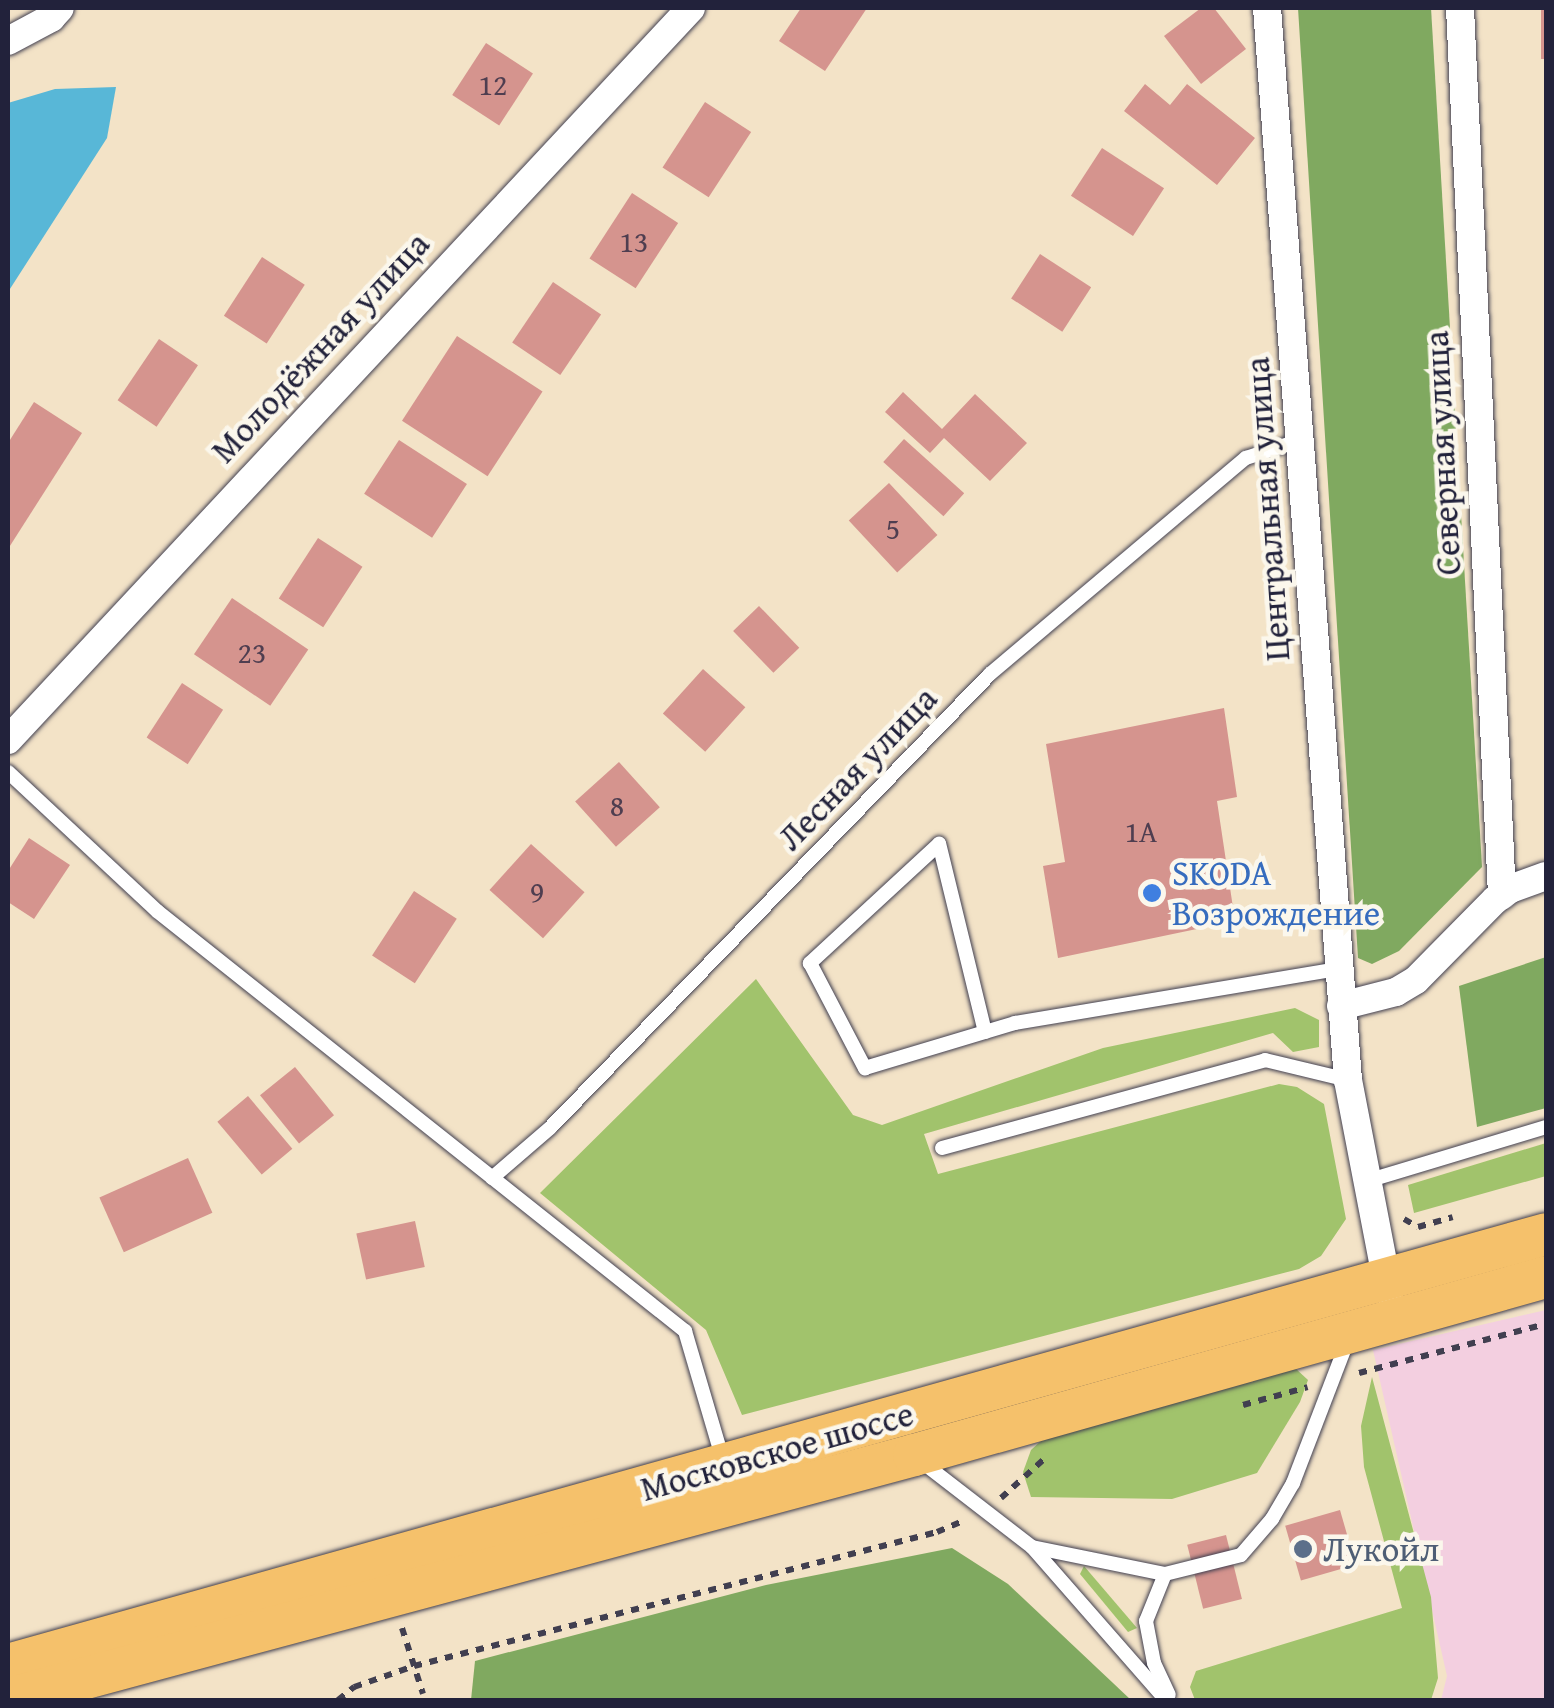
<!DOCTYPE html>
<meta charset="utf-8">
<style>
body{margin:0}
#map{position:relative;width:1554px;height:1708px;overflow:hidden;background:#f3e3c7;font-family:"Gentium Book Plus",serif}
div>[style]{position:absolute}
.built>*{inset:0;background:#f3cfe0}
.green>*{inset:0;background:#a1c36c}
.forest>*{inset:0;background:#80a960}
.water>*{inset:0;background:#58b7d7}
.building>*{inset:0;background:#d5948e;transform-origin:0 0}
.path>*{height:6px;margin-top:-3px;transform-origin:0;background:repeating-linear-gradient(90deg,#413f50 0 8px,transparent 0 16px)}
.roads{filter:drop-shadow(0 0 2px #413f50) drop-shadow(0 0 2px #413f50)}
.lane>*{height:14px;margin:-7px;padding:0 7px;transform-origin:7px;border-radius:7px;background:#fff}
.street>*{height:28px;margin:-14px;padding:0 14px;transform-origin:14px;border-radius:14px;background:#fff}
.primary>*{height:42px;margin:-21px;padding:0 21px;transform-origin:21px;border-radius:21px;background:#f5c16b}
.dots>*{width:28px;height:28px;translate:-50% -50%;box-sizing:border-box;border:5px solid #fbf7ec;border-radius:50%}
span{translate:-50% -50%;white-space:nowrap;text-align:center;line-height:1.15;-webkit-text-stroke:9px #fbf7ec;paint-order:stroke}
.number-label{font-size:30px;color:#4f3e50}
.number-label span{-webkit-text-stroke-width:0}
.street-label{font-size:35px;color:#22223b}
.shop-label{font-size:35px;color:#366cbe}
.left{translate:0 -50%;text-align:left}
.service-label{font-size:35px;color:#4e5e75}
.frame{position:absolute;inset:0;border:10px solid #22223b;pointer-events:none}
</style>
<div id="map">
<div class="built">
<i style="clip-path:polygon(1546px 1310px,1546px 1700px,1441px 1700px,1447px 1676px,1373px 1350px)"></i>
</div>
<div class="green">
<i style="clip-path:polygon(756px 979px,853px 1115px,882px 1125px,1103px 1048px,1295px 1008px,1319px 1020px,1319px 1047px,1293px 1052px,1273px 1033px,924px 1134px,938px 1174px,1279px 1084px,1297px 1087px,1324px 1104px,1346px 1219px,1321px 1256px,1299px 1269px,742px 1415px,706px 1330px,540px 1193px)"></i>
<i style="clip-path:polygon(1546px 1143px,1546px 1176px,1414px 1213px,1408px 1185px)"></i>
<i style="clip-path:polygon(1295px 1368px,1308px 1380px,1300px 1402px,1257px 1473px,1172px 1499px,1031px 1497px,1023px 1472px,1031px 1450px,1043px 1439px)"></i>
<i style="clip-path:polygon(1372px 1377px,1431px 1597px,1438px 1678px,1431px 1700px,1195px 1700px,1190px 1687px,1196px 1671px,1402px 1608px,1364px 1467px,1361px 1426px)"></i>
<i style="clip-path:polygon(1084px 1566px,1137px 1628px,1128px 1632px,1080px 1574px)"></i>
</div>
<div class="forest">
<i style="clip-path:polygon(1298px 8px,1431px 8px,1482px 867px,1399px 951px,1372px 964px,1358px 958px)"></i>
<i style="clip-path:polygon(1546px 957px,1546px 1108px,1477px 1127px,1459px 986px)"></i>
<i style="clip-path:polygon(952px 1548px,1008px 1584px,1131px 1700px,471px 1700px,475px 1661px,766px 1585px)"></i>
</div>
<div class="water">
<i style="clip-path:polygon(116px 87px,107px 138px,8px 292px,8px 103px,55px 89px)"></i>
</div>
<div class="building">
<i style="clip-path:polygon(801px 8px,867px 8px,825px 71px,779px 41px)"></i>
<i style="clip-path:polygon(1201px 8px,1214px 8px,1246px 49px,1201px 84px,1164px 36px)"></i>
<i style="left:1541px;top:8px;width:5px;height:51px"></i>
<i style="left:486px;top:43px;width:56px;height:62px;rotate:33deg"></i>
<i style="clip-path:polygon(1145px 84px,1170px 105px,1187px 84px,1255px 138px,1217px 185px,1124px 111px)"></i>
<i style="left:705px;top:102px;width:55px;height:78px;rotate:33deg"></i>
<i style="left:1102px;top:148px;width:74px;height:57px;rotate:33deg"></i>
<i style="left:632px;top:193px;width:55px;height:78px;rotate:33deg"></i>
<i style="left:1040px;top:254px;width:61px;height:53px;rotate:33deg"></i>
<i style="left:262px;top:257px;width:51px;height:70px;rotate:33deg"></i>
<i style="left:553px;top:282px;width:58px;height:73px;rotate:34deg"></i>
<i style="left:457px;top:336px;width:102px;height:101px;rotate:33deg"></i>
<i style="left:159px;top:339px;width:47px;height:74px;rotate:34deg"></i>
<i style="clip-path:polygon(903px 392px,942px 429px,975px 394px,1027px 443px,990px 481px,944px 438px,930px 453px,885px 412px)"></i>
<i style="clip-path:polygon(34px 402px,82px 433px,8px 549px,8px 443px)"></i>
<i style="left:904px;top:439px;width:81px;height:31px;rotate:42deg"></i>
<i style="left:399px;top:440px;width:81px;height:64px;rotate:33deg"></i>
<i style="left:889px;top:483px;width:71px;height:55px;rotate:47deg"></i>
<i style="left:318px;top:538px;width:53px;height:72px;rotate:33deg"></i>
<i style="left:232px;top:598px;width:92px;height:68px;rotate:34deg"></i>
<i style="left:759px;top:606px;width:58px;height:36px;rotate:46deg"></i>
<i style="left:703px;top:669px;width:57px;height:60px;rotate:42deg"></i>
<i style="left:182px;top:683px;width:49px;height:65px;rotate:33deg"></i>
<i style="clip-path:polygon(1224px 708px,1237px 797px,1217px 801px,1235px 921px,1058px 958px,1043px 866px,1065px 862px,1046px 744px)"></i>
<i style="left:619px;top:762px;width:61px;height:59px;rotate:48deg"></i>
<i style="clip-path:polygon(29px 838px,70px 865px,34px 919px,8px 902px,8px 871px)"></i>
<i style="left:531px;top:844px;width:72px;height:62px;rotate:42deg"></i>
<i style="left:414px;top:891px;width:51px;height:77px;rotate:33deg"></i>
<i style="left:295px;top:1067px;width:62px;height:45px;rotate:51deg"></i>
<i style="left:248px;top:1096px;width:69px;height:40px;rotate:50deg"></i>
<i style="left:188px;top:1158px;width:60px;height:97px;rotate:66deg"></i>
<i style="left:415px;top:1221px;width:47px;height:60px;rotate:78deg"></i>
<i style="left:1340px;top:1510px;width:57px;height:57px;rotate:74deg"></i>
<i style="left:1226px;top:1535px;width:66px;height:40px;rotate:76deg"></i>
</div>
<div class="path">
<i style="left:1404px;top:1219px;width:16px;rotate:30deg"></i>
<i style="left:1418px;top:1227px;width:36px;rotate:-16deg"></i>
<i style="left:1359px;top:1373px;width:193px;rotate:-14.7deg"></i>
<i style="left:1243px;top:1405px;width:67px;rotate:-15.5deg"></i>
<i style="left:1001px;top:1498px;width:57px;rotate:-42.1deg"></i>
<i style="left:402px;top:1628px;width:69px;rotate:72.3deg"></i>
<i style="left:338px;top:1700px;width:21px;rotate:-39deg"></i>
<i style="left:354px;top:1687px;width:64px;rotate:-19.3deg"></i>
<i style="left:414px;top:1666px;width:540px;rotate:-14.37deg"></i>
<i style="left:937px;top:1532px;width:30px;rotate:-23deg"></i>
</div>
<div class="roads">
<div class="lane">
<i style="left:8px;top:772px;width:204px;rotate:43deg"></i>
<i style="left:157px;top:911px;width:675px;rotate:38.5deg"></i>
<i style="left:685px;top:1331px;width:134px;rotate:73.6deg"></i>
<i style="left:985px;top:1032px;width:194px;rotate:-103.7deg"></i>
<i style="left:939px;top:844px;width:176px;rotate:137.3deg"></i>
<i style="left:810px;top:963px;width:119px;rotate:62.4deg"></i>
<i style="left:865px;top:1068px;width:157px;rotate:-16.7deg"></i>
<i style="left:1015px;top:1023px;width:327px;rotate:-9.5deg"></i>
<i style="left:942px;top:1148px;width:335px;rotate:-15.2deg"></i>
<i style="left:1265px;top:1060px;width:85px;rotate:13.5deg"></i>
<i style="left:492px;top:1178px;width:77px;rotate:-40.8deg"></i>
<i style="left:550px;top:1128px;width:632px;rotate:-45.9deg"></i>
<i style="left:990px;top:674px;width:335px;rotate:-40.2deg"></i>
<i style="left:1246px;top:458px;width:55px;rotate:-18.1deg"></i>
<i style="left:1367px;top:1181px;width:187px;rotate:-16.8deg"></i>
<i style="left:922px;top:1462px;width:139px;rotate:37.7deg"></i>
<i style="left:1032px;top:1547px;width:203px;rotate:48.8deg"></i>
<i style="left:1032px;top:1547px;width:136px;rotate:11.5deg"></i>
<i style="left:1165px;top:1574px;width:78px;rotate:-14deg"></i>
<i style="left:1241px;top:1555px;width:48px;rotate:-49.3deg"></i>
<i style="left:1272px;top:1519px;width:42px;rotate:-59.7deg"></i>
<i style="left:1293px;top:1483px;width:151px;rotate:-69deg"></i>
<i style="left:1165px;top:1574px;width:51px;rotate:112deg"></i>
<i style="left:1146px;top:1621px;width:43px;rotate:79.2deg"></i>
<i style="left:1154px;top:1663px;width:35px;rotate:65deg"></i>
</div>
<div class="street">
<i style="left:1267px;top:8px;width:1075px;rotate:85.68deg"></i>
<i style="left:1348px;top:1080px;width:217px;rotate:79.1deg"></i>
<i style="left:1460px;top:8px;width:888px;rotate:87.29deg"></i>
<i style="left:8px;top:41px;width:49px;rotate:-28.1deg"></i>
<i style="left:51px;top:18px;width:13px;rotate:-48deg"></i>
<i style="left:8px;top:740px;width:1001px;rotate:-46.98deg"></i>
<i style="left:1341px;top:1006px;width:57px;rotate:-14.3deg"></i>
<i style="left:1396px;top:992px;width:23px;rotate:-31deg"></i>
<i style="left:1416px;top:980px;width:112px;rotate:-45.4deg"></i>
<i style="left:1495px;top:900px;width:19px;rotate:-36deg"></i>
<i style="left:1510px;top:889px;width:38px;rotate:-20deg"></i>
</div>
<div class="primary">
<i style="left:8px;top:1665px;width:1597px;rotate:-15.65deg"></i>
<i style="left:8px;top:1699px;width:938px;rotate:-15.07deg"></i>
<i style="left:914px;top:1455px;width:657px;rotate:-15.73deg"></i>
</div>
</div>
<div class="dots">
<i style="left:1152px;top:893px;background:#3f7fe0"></i>
<i style="left:1303px;top:1549px;background:#5c6f8a"></i>
</div>
<div class="number-label">
<span style="left:493px;top:84px">12</span>
<span style="left:634px;top:241px">13</span>
<span style="left:893px;top:528px">5</span>
<span style="left:252px;top:652px">23</span>
<span style="left:617px;top:805px">8</span>
<span style="left:1141px;top:831px">1А</span>
<span style="left:537px;top:891px">9</span>
</div>
<div class="street-label">
<span style="left:320px;top:347px;rotate:-47deg">Молодёжная улица</span>
<span style="left:1442px;top:453px;rotate:-93deg">Северная улица</span>
<span style="left:1267px;top:509px;rotate:-94deg">Центральная улица</span>
<span style="left:857px;top:768px;rotate:-46deg">Лесная улица</span>
<span style="left:777px;top:1451px;rotate:-16deg">Московское шоссе</span>
</div>
<div class="shop-label">
<span class="left" style="left:1172px;top:893px">SKODA<br>Возрождение</span>
</div>
<div class="service-label">
<span class="left" style="left:1323px;top:1549px">Лукойл</span>
</div>
<div class="frame"></div>
</div>
